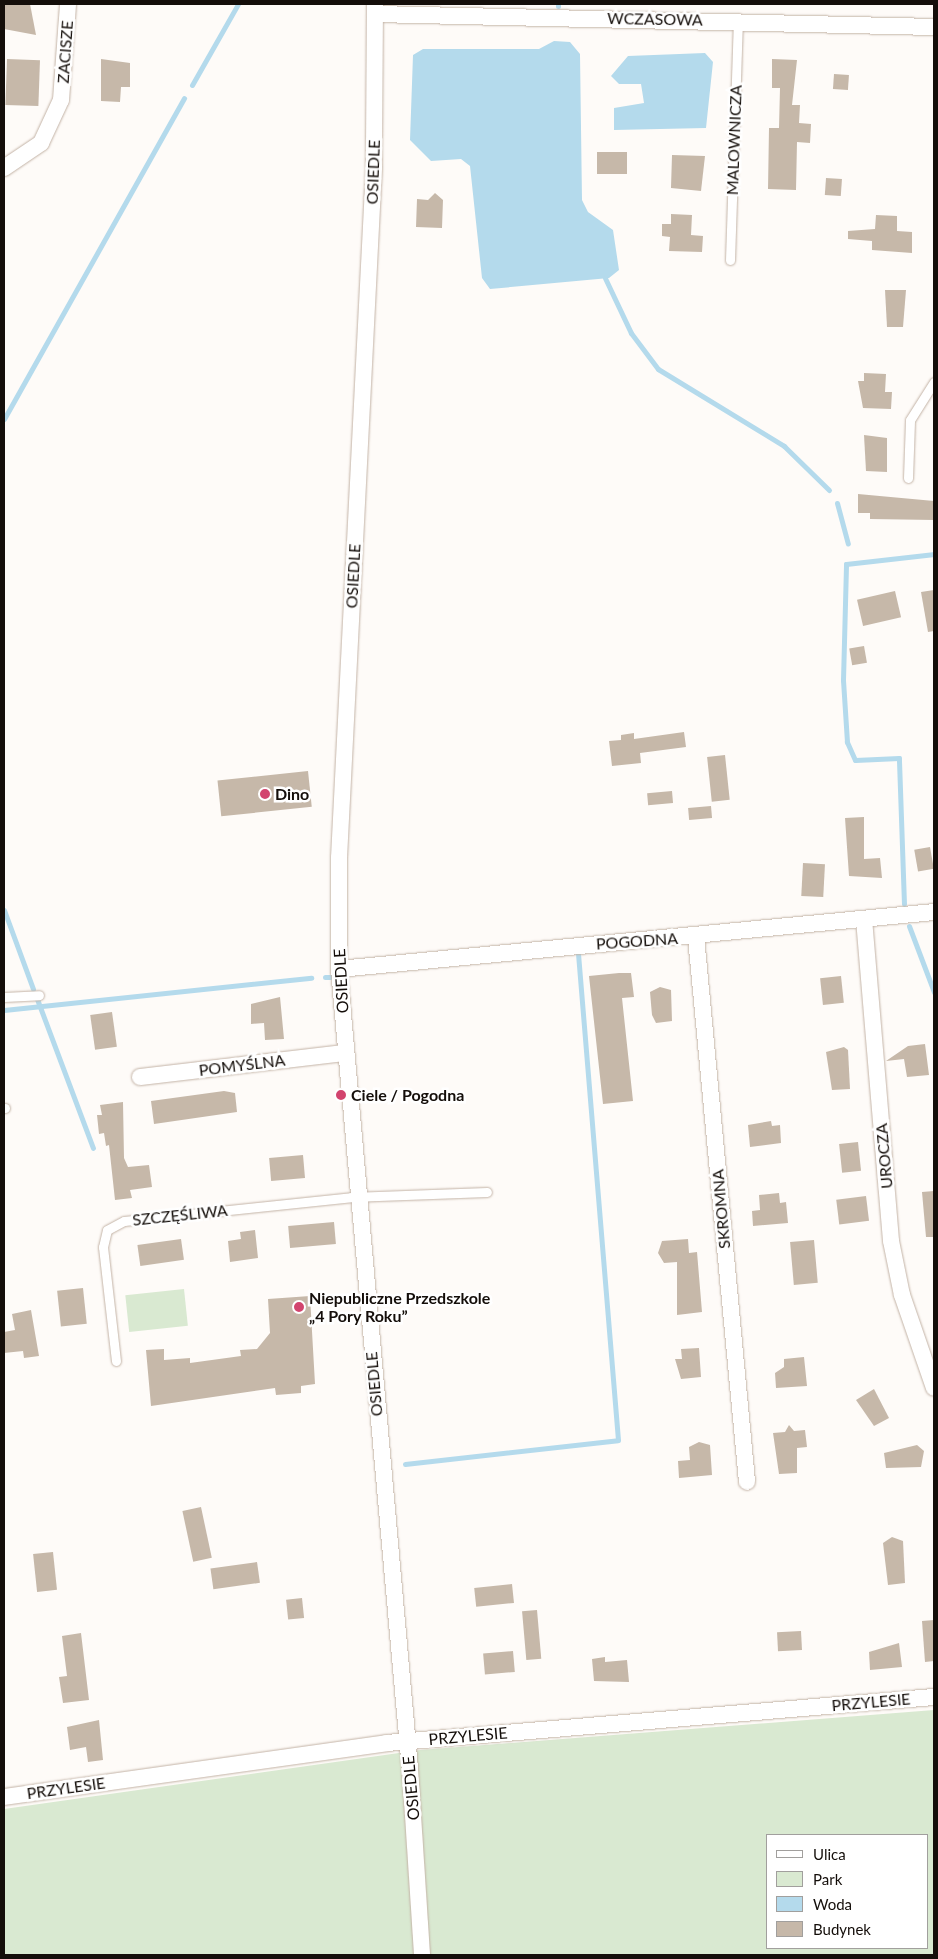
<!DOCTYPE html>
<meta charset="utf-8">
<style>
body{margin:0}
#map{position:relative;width:938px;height:1959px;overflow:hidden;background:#fefbf8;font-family:Lato,sans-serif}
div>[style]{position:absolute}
.green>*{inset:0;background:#d9e9d1;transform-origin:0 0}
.water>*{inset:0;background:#b4daec}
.stream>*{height:5px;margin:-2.5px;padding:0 2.5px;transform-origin:2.5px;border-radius:2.5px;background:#b4daec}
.building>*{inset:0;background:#c6b8a9;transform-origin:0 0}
.roads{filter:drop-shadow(0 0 1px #c3b3a6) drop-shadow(0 0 1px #c3b3a6)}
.service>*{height:9px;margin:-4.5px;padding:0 4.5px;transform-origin:4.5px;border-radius:4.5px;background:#fff}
.minor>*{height:16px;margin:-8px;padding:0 8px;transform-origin:8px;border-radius:8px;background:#fff}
.dots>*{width:14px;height:14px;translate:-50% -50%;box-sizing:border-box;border:2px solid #fff;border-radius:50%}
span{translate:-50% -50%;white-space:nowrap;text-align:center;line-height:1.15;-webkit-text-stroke:5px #fff;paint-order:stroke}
.street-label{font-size:16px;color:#140e0a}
.poi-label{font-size:16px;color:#140e0a;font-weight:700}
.left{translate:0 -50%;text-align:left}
.frame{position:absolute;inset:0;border:5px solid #140e0a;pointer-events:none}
.legend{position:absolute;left:766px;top:1834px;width:162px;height:115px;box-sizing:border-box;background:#fff;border:1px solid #a19f9d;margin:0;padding:6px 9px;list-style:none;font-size:15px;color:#140e0a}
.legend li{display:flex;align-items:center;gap:10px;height:25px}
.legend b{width:25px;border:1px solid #a19f9d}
</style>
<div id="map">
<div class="green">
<i style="left:184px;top:1289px;width:37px;height:59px;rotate:84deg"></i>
<i style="clip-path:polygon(evenodd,934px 1710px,934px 1955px,4px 1955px,4px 1809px,420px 1750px,934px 1710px,767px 1835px,927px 1835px,927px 1948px,767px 1948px,767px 1835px)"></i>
</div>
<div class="water">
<i style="clip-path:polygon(554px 41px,570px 42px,580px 54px,582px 200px,588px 212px,613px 230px,619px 270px,609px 278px,490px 289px,482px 278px,470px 166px,461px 159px,431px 161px,410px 140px,413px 55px,423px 49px,539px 49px)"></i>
<i style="clip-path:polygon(705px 53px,713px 62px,706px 128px,614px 130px,614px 108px,644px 103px,641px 84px,619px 84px,611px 76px,628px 56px)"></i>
</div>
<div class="stream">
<i style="left:558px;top:6px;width:2px;rotate:-90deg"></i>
<i style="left:192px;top:85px;width:93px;rotate:-60.4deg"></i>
<i style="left:605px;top:278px;width:61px;rotate:64.7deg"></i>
<i style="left:631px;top:333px;width:45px;rotate:53.1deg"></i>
<i style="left:658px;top:369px;width:148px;rotate:31.4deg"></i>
<i style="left:784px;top:446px;width:63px;rotate:44.4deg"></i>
<i style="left:4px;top:419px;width:368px;rotate:-60.7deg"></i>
<i style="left:837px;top:503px;width:42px;rotate:75deg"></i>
<i style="left:904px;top:904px;width:146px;rotate:-92deg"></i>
<i style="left:899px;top:758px;width:44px;rotate:177.4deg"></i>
<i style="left:855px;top:760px;width:20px;rotate:-114deg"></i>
<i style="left:847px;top:742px;width:62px;rotate:-93.7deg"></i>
<i style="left:843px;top:680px;width:116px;rotate:-88.5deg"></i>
<i style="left:846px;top:564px;width:89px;rotate:-6.5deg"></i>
<i style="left:4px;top:910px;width:84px;rotate:69.8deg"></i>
<i style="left:909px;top:926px;width:71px;rotate:69.3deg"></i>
<i style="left:325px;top:977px;width:5px"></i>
<i style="left:37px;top:999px;width:159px;rotate:69.4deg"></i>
<i style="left:4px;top:1010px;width:309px;rotate:-6deg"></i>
<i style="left:405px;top:1464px;width:214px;rotate:-6.4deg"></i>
<i style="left:618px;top:1440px;width:488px;rotate:-94.7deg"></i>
</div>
<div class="building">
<i style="clip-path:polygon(4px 4px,30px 4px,36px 35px,4px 29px)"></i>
<i style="left:7px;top:59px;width:33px;height:46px;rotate:2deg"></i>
<i style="clip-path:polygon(101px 59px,130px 63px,130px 87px,121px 87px,120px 102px,101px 101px)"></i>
<i style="clip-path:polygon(772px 59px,797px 60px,792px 105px,800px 105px,799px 123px,811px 124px,810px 143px,797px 142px,796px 190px,768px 189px,769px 128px,779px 128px,780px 88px,772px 88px)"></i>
<i style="left:834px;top:74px;width:15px;height:15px;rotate:4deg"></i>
<i style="left:597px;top:152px;width:30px;height:22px"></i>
<i style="clip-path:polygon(672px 155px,705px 156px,701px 191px,671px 188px)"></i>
<i style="left:826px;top:178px;width:16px;height:17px;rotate:4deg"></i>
<i style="clip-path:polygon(435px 193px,443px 200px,442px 228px,416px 227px,417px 199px,428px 200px)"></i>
<i style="clip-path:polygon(671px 214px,692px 215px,691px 235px,703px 236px,702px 252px,669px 251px,670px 237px,662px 236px,662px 224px,671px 224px)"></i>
<i style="clip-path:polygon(876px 215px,897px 216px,897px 231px,912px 232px,912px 253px,872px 250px,872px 241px,848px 239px,848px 231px,875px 229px)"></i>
<i style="clip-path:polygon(885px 290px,906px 290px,903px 327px,887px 327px)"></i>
<i style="clip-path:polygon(864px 373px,886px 374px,885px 392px,892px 392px,891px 409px,863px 408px,858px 381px,864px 381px)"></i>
<i style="clip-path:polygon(864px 435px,887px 438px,887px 472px,866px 471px)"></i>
<i style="clip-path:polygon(858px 494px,934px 501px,934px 520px,870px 519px,870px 513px,858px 513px)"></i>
<i style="clip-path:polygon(934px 590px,934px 631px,928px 632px,921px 592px)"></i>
<i style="left:895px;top:591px;width:27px;height:39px;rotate:77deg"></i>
<i style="left:864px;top:646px;width:17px;height:15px;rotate:80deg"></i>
<i style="clip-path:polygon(684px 732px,686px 747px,640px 753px,641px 763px,612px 766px,609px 741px,621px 740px,621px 735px,634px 733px,634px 739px)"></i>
<i style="left:725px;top:755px;width:45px;height:18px;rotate:84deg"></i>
<i style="left:308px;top:771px;width:36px;height:91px;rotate:84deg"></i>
<i style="left:672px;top:791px;width:12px;height:25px;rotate:85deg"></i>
<i style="left:711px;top:806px;width:12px;height:23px;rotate:85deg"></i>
<i style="clip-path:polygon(864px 817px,864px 859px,880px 858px,882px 878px,849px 876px,845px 818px)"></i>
<i style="left:930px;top:847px;width:22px;height:16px;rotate:80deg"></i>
<i style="left:803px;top:863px;width:22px;height:33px;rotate:3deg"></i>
<i style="clip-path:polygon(619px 973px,631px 973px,634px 997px,622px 998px,633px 1101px,603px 1104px,589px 976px)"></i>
<i style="left:841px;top:976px;width:27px;height:21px;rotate:84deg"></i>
<i style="clip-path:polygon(660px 987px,671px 990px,672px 1021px,656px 1023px,652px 1015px,650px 992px)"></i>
<i style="clip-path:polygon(280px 997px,284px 1039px,265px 1040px,264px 1023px,251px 1024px,251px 1004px)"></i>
<i style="left:112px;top:1012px;width:35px;height:22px;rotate:82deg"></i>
<i style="clip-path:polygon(925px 1044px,929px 1075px,907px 1077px,904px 1059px,886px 1061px,908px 1046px)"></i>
<i style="clip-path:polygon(844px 1047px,848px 1050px,850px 1089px,832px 1090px,826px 1052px)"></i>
<i style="clip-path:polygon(224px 1091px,235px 1093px,237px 1112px,154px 1124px,151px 1101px)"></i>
<i style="clip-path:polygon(123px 1102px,124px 1158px,128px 1167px,149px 1165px,152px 1187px,130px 1190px,132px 1198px,115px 1200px,109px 1145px,106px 1146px,104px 1133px,99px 1134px,97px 1115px,102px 1115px,100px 1105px)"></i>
<i style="clip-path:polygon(771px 1121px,772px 1126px,780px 1125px,781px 1143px,750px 1147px,748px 1125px)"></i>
<i style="left:858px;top:1142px;width:29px;height:19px;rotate:84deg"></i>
<i style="left:303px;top:1155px;width:23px;height:34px;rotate:85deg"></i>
<i style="clip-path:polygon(934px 1191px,934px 1237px,926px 1237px,922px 1192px)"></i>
<i style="clip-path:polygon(779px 1193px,780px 1203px,786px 1202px,788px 1223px,753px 1226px,752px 1211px,760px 1210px,759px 1195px)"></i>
<i style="left:866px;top:1196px;width:25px;height:30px;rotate:83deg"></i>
<i style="left:334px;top:1222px;width:22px;height:46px;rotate:85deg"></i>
<i style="clip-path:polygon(255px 1230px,258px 1258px,230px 1262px,228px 1241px,241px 1239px,240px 1232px)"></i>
<i style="left:181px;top:1239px;width:21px;height:44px;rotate:82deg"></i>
<i style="clip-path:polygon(688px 1239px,689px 1253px,697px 1252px,702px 1312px,677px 1315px,677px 1262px,664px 1263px,658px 1253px,662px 1241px)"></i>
<i style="left:814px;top:1240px;width:43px;height:24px;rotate:85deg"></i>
<i style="left:83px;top:1288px;width:36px;height:26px;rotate:84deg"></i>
<i style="clip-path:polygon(310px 1296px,315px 1384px,301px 1386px,301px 1393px,276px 1395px,275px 1388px,151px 1406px,146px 1350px,164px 1349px,164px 1360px,190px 1358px,190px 1363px,241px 1356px,240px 1350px,257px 1349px,270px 1333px,268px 1299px)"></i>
<i style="clip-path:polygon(31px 1310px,39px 1356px,24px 1358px,23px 1351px,4px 1353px,4px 1332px,15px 1330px,12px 1314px)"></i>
<i style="clip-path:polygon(699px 1348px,701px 1377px,681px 1379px,675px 1359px,682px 1359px,681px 1349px)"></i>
<i style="clip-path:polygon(804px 1357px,807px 1386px,776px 1388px,775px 1373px,784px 1367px,784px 1359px)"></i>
<i style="clip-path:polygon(874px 1389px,889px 1418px,874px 1426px,856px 1400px)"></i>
<i style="clip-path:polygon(789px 1425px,794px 1431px,805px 1430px,807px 1447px,797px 1448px,797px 1473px,779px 1474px,773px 1433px,785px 1432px)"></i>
<i style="clip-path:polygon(699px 1442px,710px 1445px,712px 1475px,679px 1478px,678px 1461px,690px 1460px,689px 1447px)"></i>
<i style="clip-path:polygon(917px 1445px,924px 1451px,921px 1467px,886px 1468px,884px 1453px)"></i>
<i style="left:201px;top:1507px;width:52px;height:19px;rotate:78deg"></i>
<i style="clip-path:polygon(892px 1537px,903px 1541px,905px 1583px,888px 1585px,883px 1543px)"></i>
<i style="left:53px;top:1552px;width:38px;height:20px;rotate:84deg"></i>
<i style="left:257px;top:1562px;width:21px;height:47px;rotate:82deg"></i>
<i style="left:512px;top:1584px;width:19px;height:38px;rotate:84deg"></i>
<i style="left:302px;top:1598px;width:20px;height:16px;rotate:84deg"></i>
<i style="left:537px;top:1610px;width:49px;height:15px;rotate:85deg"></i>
<i style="clip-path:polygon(934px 1620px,934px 1661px,925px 1662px,922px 1621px)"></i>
<i style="left:801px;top:1631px;width:19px;height:24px;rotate:87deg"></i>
<i style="clip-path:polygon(81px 1633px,89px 1700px,63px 1703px,59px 1677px,67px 1676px,62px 1636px)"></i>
<i style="clip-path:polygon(899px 1643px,902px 1667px,870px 1670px,869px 1652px)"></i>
<i style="left:513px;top:1651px;width:21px;height:30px;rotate:85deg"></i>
<i style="clip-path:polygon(605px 1657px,605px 1662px,627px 1660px,629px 1682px,594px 1681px,592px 1659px)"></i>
<i style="clip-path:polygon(99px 1720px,103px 1760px,88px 1762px,86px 1747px,70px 1750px,67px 1727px)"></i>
</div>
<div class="roads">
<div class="service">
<i style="left:730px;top:260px;width:239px;rotate:-88.1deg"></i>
<i style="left:908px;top:478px;width:58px;rotate:-88deg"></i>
<i style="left:910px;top:420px;width:45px;rotate:-57.7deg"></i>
<i style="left:4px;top:997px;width:35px;rotate:-3deg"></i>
<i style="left:4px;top:1108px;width:1px"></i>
<i style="left:116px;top:1361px;width:115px;rotate:-96.5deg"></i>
<i style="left:103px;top:1247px;width:17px;rotate:-77deg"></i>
<i style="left:107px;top:1230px;width:19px;rotate:-28deg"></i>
<i style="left:124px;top:1221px;width:228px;rotate:-6deg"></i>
<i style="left:351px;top:1197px;width:136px;rotate:-2.1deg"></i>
</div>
<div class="minor">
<i style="left:375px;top:4px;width:163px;rotate:90.4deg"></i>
<i style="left:374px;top:167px;width:692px;rotate:92.9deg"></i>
<i style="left:339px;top:858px;width:111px;rotate:90deg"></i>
<i style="left:339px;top:969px;width:803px;rotate:84.93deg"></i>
<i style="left:410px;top:1769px;width:186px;rotate:86.3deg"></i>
<i style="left:375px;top:14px;width:559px;rotate:1.33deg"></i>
<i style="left:4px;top:168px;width:45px;rotate:-34deg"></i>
<i style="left:41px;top:143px;width:47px;rotate:-65.1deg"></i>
<i style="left:61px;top:100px;width:96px;rotate:-85.8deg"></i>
<i style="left:864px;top:919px;width:323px;rotate:85.2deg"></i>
<i style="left:891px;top:1241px;width:55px;rotate:78.5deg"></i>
<i style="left:902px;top:1295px;width:98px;rotate:71deg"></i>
<i style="left:696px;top:937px;width:547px;rotate:84.65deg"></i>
<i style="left:339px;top:969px;width:598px;rotate:-5.47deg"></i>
<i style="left:140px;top:1077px;width:206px;rotate:-6.7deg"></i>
<i style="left:4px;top:1797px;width:387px;rotate:-8deg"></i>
<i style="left:387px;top:1743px;width:549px;rotate:-4.81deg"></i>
</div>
</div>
<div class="dots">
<i style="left:265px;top:794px;background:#d2446e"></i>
<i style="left:341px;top:1095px;background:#d2446e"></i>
<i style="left:299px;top:1307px;background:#d2446e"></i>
</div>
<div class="street-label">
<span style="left:655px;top:19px;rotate:1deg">WCZASOWA</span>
<span style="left:65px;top:52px;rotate:-86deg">ZACISZE</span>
<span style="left:734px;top:140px;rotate:-88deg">MALOWNICZA</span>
<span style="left:373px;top:172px;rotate:-88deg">OSIEDLE</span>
<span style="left:353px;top:576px;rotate:-87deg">OSIEDLE</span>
<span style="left:637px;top:941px;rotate:-4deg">POGODNA</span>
<span style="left:341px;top:981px;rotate:-93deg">OSIEDLE</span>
<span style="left:242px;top:1065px;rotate:-7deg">POMYŚLNA</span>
<span style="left:884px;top:1156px;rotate:-95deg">UROCZA</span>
<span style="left:721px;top:1209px;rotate:-95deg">SKROMNA</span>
<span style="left:180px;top:1215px;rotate:-6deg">SZCZĘŚLIWA</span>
<span style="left:374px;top:1384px;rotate:-95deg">OSIEDLE</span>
<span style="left:871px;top:1702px;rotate:-5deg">PRZYLESIE</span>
<span style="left:468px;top:1736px;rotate:-5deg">PRZYLESIE</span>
<span style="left:66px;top:1788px;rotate:-8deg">PRZYLESIE</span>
<span style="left:411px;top:1788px;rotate:-95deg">OSIEDLE</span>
</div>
<div class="poi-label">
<span class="left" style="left:275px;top:794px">Dino</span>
<span class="left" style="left:351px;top:1095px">Ciele / Pogodna</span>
<span class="left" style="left:309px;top:1307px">Niepubliczne Przedszkole<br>„4 Pory Roku”</span>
</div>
<div class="frame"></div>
<ul class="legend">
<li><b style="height:6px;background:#fff"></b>Ulica</li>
<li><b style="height:14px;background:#d9e9d1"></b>Park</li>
<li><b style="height:14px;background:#b4daec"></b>Woda</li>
<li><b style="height:14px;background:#c6b8a9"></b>Budynek</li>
</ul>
</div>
